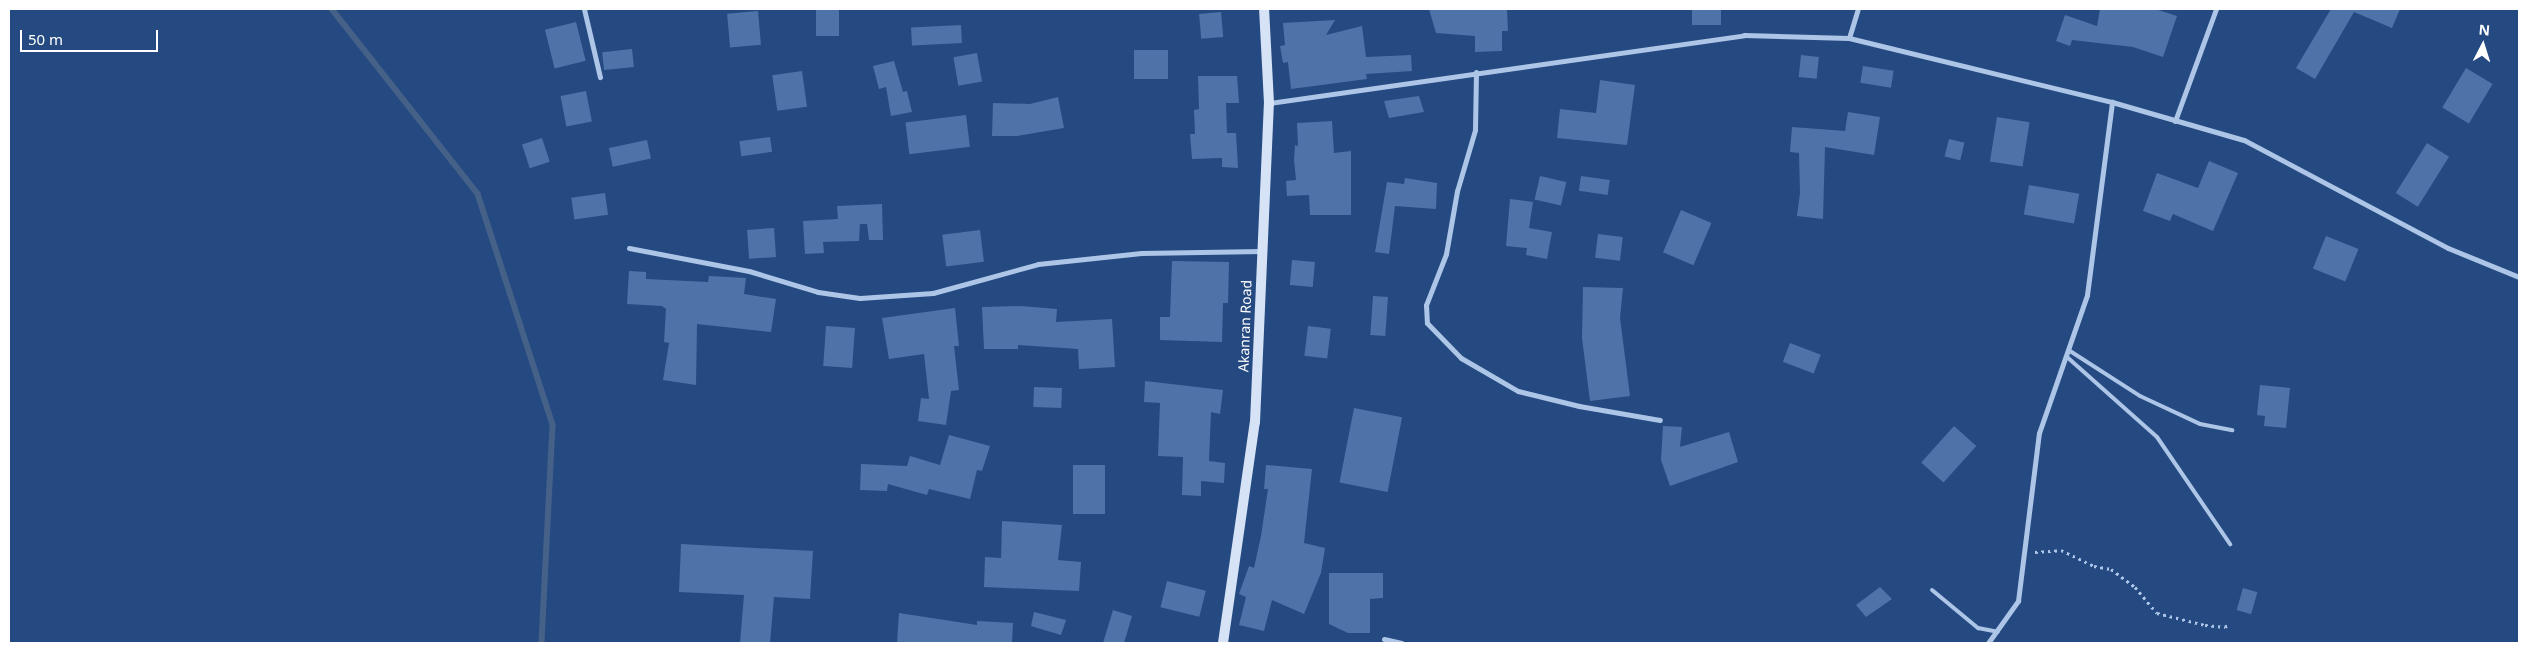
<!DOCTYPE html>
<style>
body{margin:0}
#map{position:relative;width:2528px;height:652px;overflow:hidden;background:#254a81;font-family:"Noto Sans",sans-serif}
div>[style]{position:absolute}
.stream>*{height:5.5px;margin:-2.75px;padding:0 2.75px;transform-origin:2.75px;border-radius:2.75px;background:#466188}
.building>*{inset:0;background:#4e73a9;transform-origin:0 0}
.path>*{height:3px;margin-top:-1.5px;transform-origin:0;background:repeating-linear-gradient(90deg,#adc5e6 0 2.5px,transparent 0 6.5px)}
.service>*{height:4px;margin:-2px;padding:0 2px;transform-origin:2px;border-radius:2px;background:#adc5e6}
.minor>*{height:5px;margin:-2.5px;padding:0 2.5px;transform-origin:2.5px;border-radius:2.5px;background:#adc5e6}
.secondary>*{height:10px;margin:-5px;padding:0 5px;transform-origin:5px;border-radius:5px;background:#d6e3f6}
span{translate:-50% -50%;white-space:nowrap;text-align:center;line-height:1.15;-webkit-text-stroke:4.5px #254a81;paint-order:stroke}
.street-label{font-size:14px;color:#fff}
.frame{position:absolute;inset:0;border:10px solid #fff;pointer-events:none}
.north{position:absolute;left:2458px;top:20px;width:50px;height:50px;-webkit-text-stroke:4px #254a81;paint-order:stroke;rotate:5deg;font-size:14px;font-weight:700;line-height:20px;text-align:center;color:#fff}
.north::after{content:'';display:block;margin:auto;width:18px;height:22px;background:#fff;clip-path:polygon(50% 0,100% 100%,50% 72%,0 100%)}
.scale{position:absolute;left:20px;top:30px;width:138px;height:22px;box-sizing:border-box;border:2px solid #fff;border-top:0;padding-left:6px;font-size:15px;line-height:18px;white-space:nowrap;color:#fff;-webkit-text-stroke:4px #254a81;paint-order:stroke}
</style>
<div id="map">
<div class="stream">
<i style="left:332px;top:9px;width:236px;rotate:51.7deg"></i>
<i style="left:478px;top:194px;width:243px;rotate:72deg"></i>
<i style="left:553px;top:425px;width:218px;rotate:92.9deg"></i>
</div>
<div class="building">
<i style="left:816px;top:9px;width:23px;height:27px"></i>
<i style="clip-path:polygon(1429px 9px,1507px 9px,1508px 31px,1502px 31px,1502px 51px,1475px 52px,1475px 36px,1436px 33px)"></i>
<i style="clip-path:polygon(2100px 9px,2155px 9px,2177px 16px,2163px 57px,2133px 47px,2072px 40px,2070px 46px,2056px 41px,2065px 15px,2097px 26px)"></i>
<i style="clip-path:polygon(2331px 9px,2400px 9px,2392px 28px,2354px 12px,2315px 79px,2296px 68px)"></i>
<i style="left:1692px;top:10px;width:29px;height:15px"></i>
<i style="left:758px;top:11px;width:34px;height:31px;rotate:85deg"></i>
<i style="left:1221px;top:12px;width:25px;height:22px;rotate:85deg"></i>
<i style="clip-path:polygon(1335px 20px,1326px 35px,1362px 26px,1366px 57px,1411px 55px,1412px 71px,1366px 74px,1367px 79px,1291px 89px,1288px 62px,1283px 63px,1280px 46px,1285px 45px,1283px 23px)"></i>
<i style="left:576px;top:22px;width:40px;height:32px;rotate:76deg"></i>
<i style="left:961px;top:25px;width:18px;height:50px;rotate:87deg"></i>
<i style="left:632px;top:49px;width:18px;height:30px;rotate:84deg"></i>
<i style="left:1168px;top:50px;width:29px;height:34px;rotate:90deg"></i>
<i style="left:977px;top:53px;width:29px;height:24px;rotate:80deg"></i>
<i style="left:1801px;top:55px;width:18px;height:22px;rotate:6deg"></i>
<i style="clip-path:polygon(894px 61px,903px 92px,907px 91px,912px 112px,891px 116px,886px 87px,879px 89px,873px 66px)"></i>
<i style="left:1863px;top:66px;width:31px;height:17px;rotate:9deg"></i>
<i style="left:2466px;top:68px;width:31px;height:46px;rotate:31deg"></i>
<i style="left:802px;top:71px;width:36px;height:30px;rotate:82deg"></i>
<i style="clip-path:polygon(1198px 76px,1237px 76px,1239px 103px,1226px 103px,1227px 133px,1236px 133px,1238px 168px,1222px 167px,1222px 158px,1192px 159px,1190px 134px,1195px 134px,1194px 110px,1199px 109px)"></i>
<i style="clip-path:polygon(1600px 80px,1635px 85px,1627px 145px,1557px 138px,1560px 109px,1596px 113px)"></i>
<i style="left:586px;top:91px;width:31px;height:26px;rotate:79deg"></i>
<i style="clip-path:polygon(1419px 96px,1424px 112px,1389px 118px,1384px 101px)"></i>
<i style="clip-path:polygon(1058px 97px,1064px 128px,1017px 136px,992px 136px,993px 103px,1030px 104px)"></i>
<i style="clip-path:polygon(1848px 112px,1880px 117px,1874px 155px,1825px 147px,1823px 219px,1797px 216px,1800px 193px,1799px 153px,1790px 152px,1792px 127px,1845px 131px)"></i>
<i style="left:966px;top:115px;width:32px;height:61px;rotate:83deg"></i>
<i style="left:1997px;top:117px;width:33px;height:45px;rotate:9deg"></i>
<i style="clip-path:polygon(1332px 121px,1334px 153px,1351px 151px,1351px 215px,1310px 215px,1309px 195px,1287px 196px,1286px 181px,1296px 180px,1294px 160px,1295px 145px,1298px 146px,1297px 123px)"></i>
<i style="left:770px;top:137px;width:15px;height:31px;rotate:82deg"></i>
<i style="left:542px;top:138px;width:25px;height:21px;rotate:72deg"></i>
<i style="left:1949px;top:139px;width:16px;height:18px;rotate:14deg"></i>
<i style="left:647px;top:140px;width:19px;height:39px;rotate:78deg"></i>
<i style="left:2427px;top:143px;width:26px;height:59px;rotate:32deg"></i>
<i style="clip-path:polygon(2209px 161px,2238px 173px,2213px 231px,2173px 214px,2170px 221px,2143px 211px,2157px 173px,2198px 188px)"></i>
<i style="left:1540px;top:176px;width:27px;height:24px;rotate:13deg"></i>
<i style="left:1581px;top:176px;width:29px;height:15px;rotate:8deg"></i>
<i style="clip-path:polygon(1405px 178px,1437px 183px,1436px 209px,1395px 206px,1389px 254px,1375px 252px,1387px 182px,1404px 184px)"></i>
<i style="left:2029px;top:185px;width:51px;height:30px;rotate:10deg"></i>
<i style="left:605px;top:193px;width:22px;height:34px;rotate:82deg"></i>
<i style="clip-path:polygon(1510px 199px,1533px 202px,1529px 228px,1552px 232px,1547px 259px,1526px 255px,1527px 248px,1506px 246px)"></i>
<i style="clip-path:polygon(882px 204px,883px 240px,869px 240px,867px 224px,860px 224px,859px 241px,823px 242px,824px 253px,805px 254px,803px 221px,838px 219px,837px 206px)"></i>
<i style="left:1681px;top:210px;width:33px;height:46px;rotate:23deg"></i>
<i style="left:774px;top:228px;width:29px;height:27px;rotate:86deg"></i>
<i style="left:980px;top:230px;width:32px;height:38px;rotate:83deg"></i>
<i style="left:1598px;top:234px;width:25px;height:24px;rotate:7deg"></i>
<i style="left:2326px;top:236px;width:35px;height:35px;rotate:22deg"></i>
<i style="left:1292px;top:260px;width:23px;height:25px;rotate:5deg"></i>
<i style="clip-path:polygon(1172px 261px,1229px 262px,1228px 303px,1223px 303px,1222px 342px,1160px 340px,1160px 317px,1170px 317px)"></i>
<i style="clip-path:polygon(629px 271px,646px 272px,646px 279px,708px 282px,709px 276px,746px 278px,744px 294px,776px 299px,771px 332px,697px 324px,696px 385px,663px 380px,669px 343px,664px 342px,666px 309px,662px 306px,627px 304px)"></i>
<i style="clip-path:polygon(1583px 287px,1623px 288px,1620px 318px,1630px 396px,1590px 401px,1582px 338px)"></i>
<i style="left:1373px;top:296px;width:15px;height:39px;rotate:4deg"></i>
<i style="clip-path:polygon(1021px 306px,1057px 309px,1056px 322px,1112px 319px,1115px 367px,1079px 369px,1078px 349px,1018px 345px,1018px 349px,984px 349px,982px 307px)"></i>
<i style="clip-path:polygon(955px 308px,959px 346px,954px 346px,959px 390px,951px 391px,946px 425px,918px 421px,921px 398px,929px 399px,924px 354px,889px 359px,882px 318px)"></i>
<i style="left:826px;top:326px;width:29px;height:40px;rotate:4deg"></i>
<i style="left:1308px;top:326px;width:23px;height:30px;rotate:7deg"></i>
<i style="left:1790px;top:343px;width:33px;height:20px;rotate:21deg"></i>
<i style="clip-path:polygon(1145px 381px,1223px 390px,1220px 414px,1211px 412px,1209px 461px,1225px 463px,1224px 483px,1201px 481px,1201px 496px,1182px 495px,1183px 457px,1158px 456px,1160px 403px,1144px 402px)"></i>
<i style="clip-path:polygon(2260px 385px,2290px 388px,2286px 428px,2264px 426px,2265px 416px,2257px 415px)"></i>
<i style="left:1034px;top:387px;width:28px;height:20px;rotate:2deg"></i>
<i style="left:1354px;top:408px;width:49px;height:76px;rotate:11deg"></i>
<i style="clip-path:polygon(1663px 426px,1682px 427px,1680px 447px,1729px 432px,1738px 462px,1670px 486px,1661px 460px)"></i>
<i style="left:1954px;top:426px;width:30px;height:49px;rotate:42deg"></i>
<i style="clip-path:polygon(949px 435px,990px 446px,982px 471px,977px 470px,970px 499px,929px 489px,927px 495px,888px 484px,887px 491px,860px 490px,861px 464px,907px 466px,910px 456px,940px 465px)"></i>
<i style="left:1073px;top:465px;width:32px;height:49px"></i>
<i style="clip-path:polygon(1266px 465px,1312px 469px,1304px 543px,1325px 548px,1321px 573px,1304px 614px,1272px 600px,1264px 631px,1239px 625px,1246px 597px,1239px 594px,1249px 566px,1254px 568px,1261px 536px,1268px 489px,1264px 489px)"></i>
<i style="clip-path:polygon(1002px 521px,1062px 525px,1058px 560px,1081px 562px,1079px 591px,984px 587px,985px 557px,1001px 558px)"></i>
<i style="clip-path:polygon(681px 544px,813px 551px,810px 599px,774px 597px,770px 643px,740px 643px,744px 595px,679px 592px)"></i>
<i style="clip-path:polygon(1329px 573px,1383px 573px,1383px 598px,1370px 599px,1370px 633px,1348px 633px,1329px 624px)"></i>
<i style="left:1167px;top:581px;width:40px;height:27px;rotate:14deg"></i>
<i style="clip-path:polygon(1880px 587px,1892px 599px,1866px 617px,1856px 605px)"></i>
<i style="left:2243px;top:588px;width:15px;height:23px;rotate:16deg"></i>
<i style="clip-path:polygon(1113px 610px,1132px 616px,1124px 643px,1103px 643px)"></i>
<i style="clip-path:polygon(1034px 612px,1066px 620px,1061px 635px,1031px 626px)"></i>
<i style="clip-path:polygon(899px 613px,977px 625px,977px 621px,1013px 623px,1012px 643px,897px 643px)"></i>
</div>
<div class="path">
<i style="left:2035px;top:552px;width:26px;rotate:-4deg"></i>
<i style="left:2061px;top:550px;width:37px;rotate:26deg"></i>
<i style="left:2094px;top:566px;width:17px;rotate:10deg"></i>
<i style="left:2111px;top:569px;width:30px;rotate:37deg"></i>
<i style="left:2135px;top:587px;width:34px;rotate:50deg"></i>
<i style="left:2157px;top:613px;width:49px;rotate:14deg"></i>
<i style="left:2205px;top:625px;width:20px;rotate:6deg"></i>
<i style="left:2225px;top:627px;width:6px;rotate:-39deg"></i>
</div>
<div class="service">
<i style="left:2070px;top:351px;width:83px;rotate:32.7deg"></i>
<i style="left:2140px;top:396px;width:66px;rotate:25deg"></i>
<i style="left:2200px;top:424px;width:33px;rotate:11deg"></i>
<i style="left:2067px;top:357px;width:120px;rotate:41.6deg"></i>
<i style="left:2157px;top:437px;width:130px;rotate:55.7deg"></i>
<i style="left:1932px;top:590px;width:60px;rotate:39.6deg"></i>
<i style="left:1978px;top:628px;width:20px;rotate:11deg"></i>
</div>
<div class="minor">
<i style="left:584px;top:9px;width:70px;rotate:76.8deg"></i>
<i style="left:1849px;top:38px;width:30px;rotate:-73deg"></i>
<i style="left:1476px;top:72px;width:58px;rotate:91deg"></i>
<i style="left:1475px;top:130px;width:64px;rotate:106.4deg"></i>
<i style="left:1457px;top:191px;width:64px;rotate:99.9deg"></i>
<i style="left:1446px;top:254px;width:55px;rotate:111.4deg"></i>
<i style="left:1426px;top:305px;width:18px;rotate:87deg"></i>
<i style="left:1427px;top:323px;width:49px;rotate:45.8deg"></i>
<i style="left:1461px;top:358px;width:66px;rotate:30.1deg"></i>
<i style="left:1518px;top:391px;width:63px;rotate:13.8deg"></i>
<i style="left:1579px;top:406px;width:82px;rotate:9.8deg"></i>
<i style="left:1269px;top:103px;width:480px;rotate:-8.1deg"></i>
<i style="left:1744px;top:35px;width:105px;rotate:1.6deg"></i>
<i style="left:1849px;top:38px;width:271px;rotate:13.7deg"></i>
<i style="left:2112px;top:102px;width:137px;rotate:16.1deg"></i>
<i style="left:2244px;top:140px;width:231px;rotate:27.9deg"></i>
<i style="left:2448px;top:248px;width:77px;rotate:22.2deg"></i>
<i style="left:2175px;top:121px;width:119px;rotate:-69.9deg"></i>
<i style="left:629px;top:248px;width:122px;rotate:10.9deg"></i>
<i style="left:749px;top:271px;width:72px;rotate:16.9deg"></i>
<i style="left:818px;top:292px;width:42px;rotate:8.1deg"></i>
<i style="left:860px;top:298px;width:73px;rotate:-3.9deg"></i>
<i style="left:933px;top:293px;width:109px;rotate:-15.4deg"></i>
<i style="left:1038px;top:264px;width:104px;rotate:-6.1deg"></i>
<i style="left:1141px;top:253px;width:121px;rotate:-0.9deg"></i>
<i style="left:1384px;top:639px;width:18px;rotate:13deg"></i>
<i style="left:1988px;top:643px;width:52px;rotate:-54.5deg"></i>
<i style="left:2018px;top:601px;width:169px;rotate:-82.9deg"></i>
<i style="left:2039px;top:433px;width:146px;rotate:-70.8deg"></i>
<i style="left:2087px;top:295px;width:195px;rotate:-82.6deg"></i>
</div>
<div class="secondary">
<i style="left:1223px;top:643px;width:223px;rotate:-81.8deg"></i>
<i style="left:1255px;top:422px;width:319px;rotate:-87.5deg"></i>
<i style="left:1269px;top:103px;width:94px;rotate:-93deg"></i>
</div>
<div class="street-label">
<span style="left:1245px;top:326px;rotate:-88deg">Akanran Road</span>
</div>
<div class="frame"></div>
<div class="north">N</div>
<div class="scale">50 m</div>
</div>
